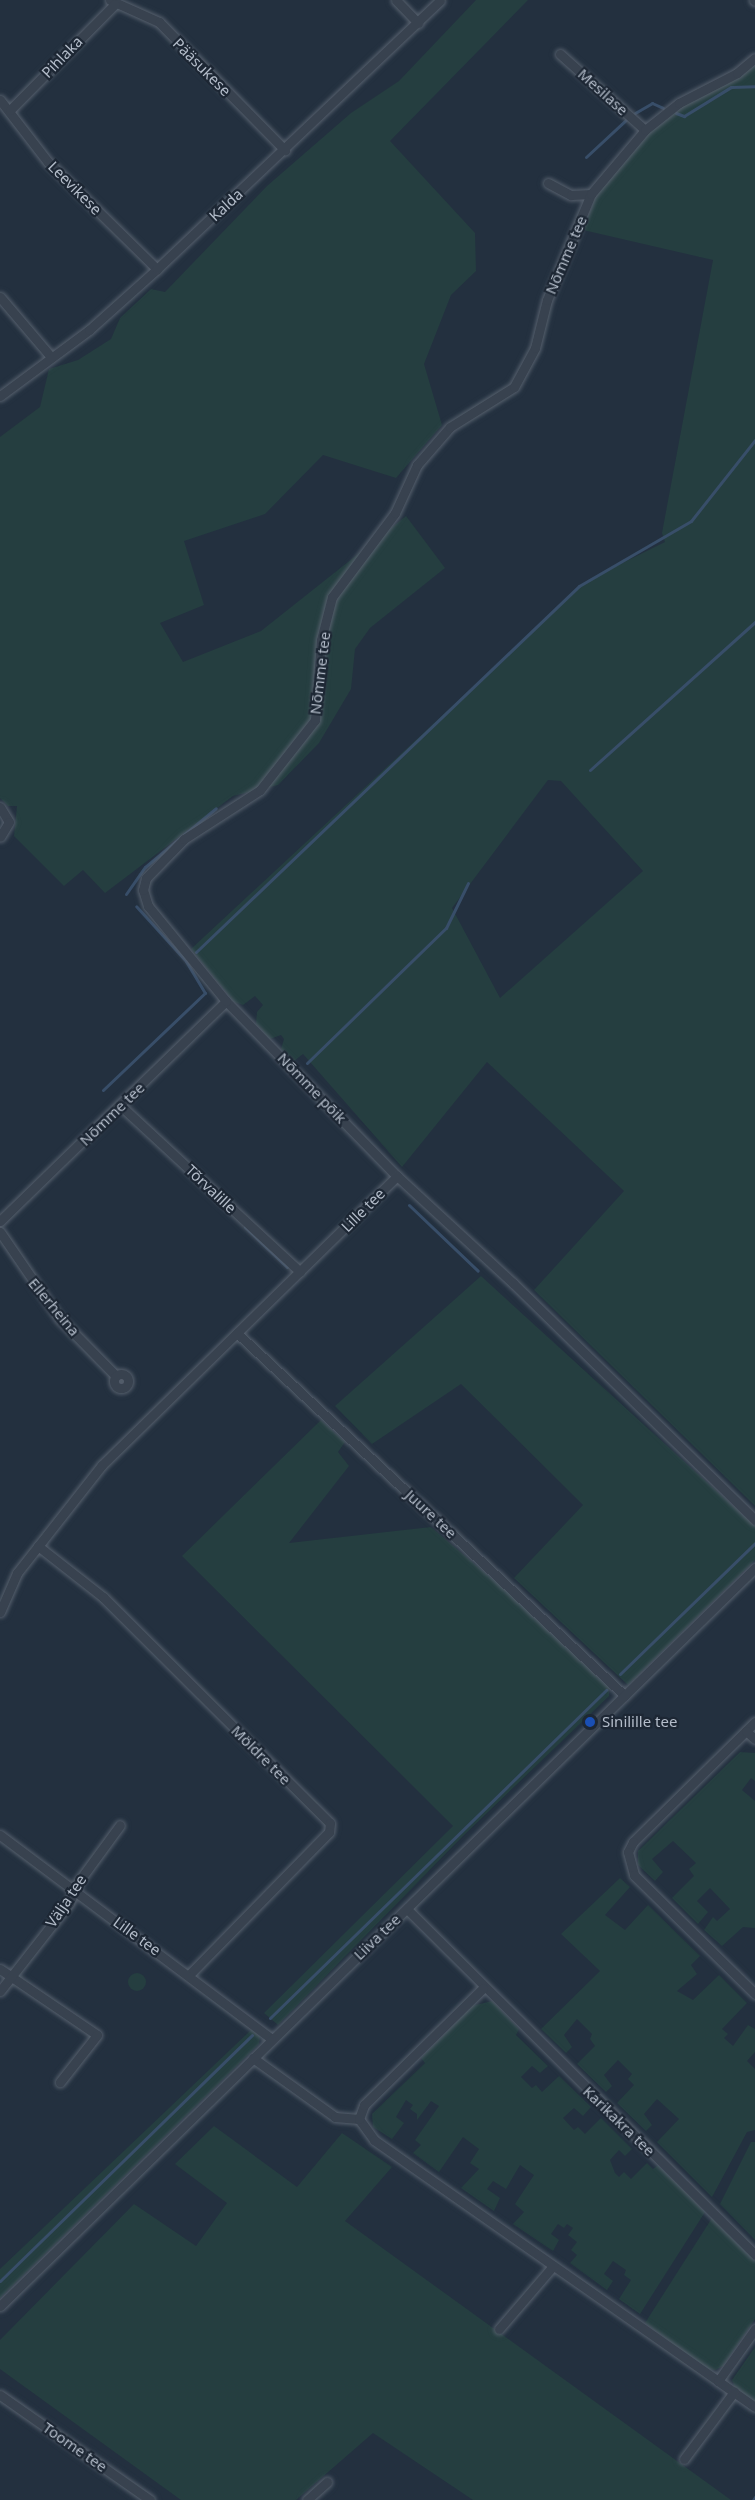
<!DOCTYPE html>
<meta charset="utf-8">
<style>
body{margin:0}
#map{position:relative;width:755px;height:2500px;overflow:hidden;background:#23303f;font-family:"Noto Sans",sans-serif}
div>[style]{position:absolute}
.green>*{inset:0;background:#253e40}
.round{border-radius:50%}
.stream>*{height:3px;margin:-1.5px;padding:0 1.5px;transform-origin:1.5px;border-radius:1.5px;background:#384e69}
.roads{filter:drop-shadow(0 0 2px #56606d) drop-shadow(0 0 2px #56606d)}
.minor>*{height:9px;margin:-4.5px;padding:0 4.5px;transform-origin:4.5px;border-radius:4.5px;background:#38424f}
.minor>.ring{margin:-4.5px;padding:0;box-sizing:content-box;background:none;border:9px solid #38424f;border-radius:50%}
.dots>*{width:16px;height:16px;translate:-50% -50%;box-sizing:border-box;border:3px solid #1d2734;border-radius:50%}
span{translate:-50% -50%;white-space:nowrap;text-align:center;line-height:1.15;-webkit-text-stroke:4.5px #1d2734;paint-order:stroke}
.street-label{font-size:15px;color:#b4bdca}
.poi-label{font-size:15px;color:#b4bdca}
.left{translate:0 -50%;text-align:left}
</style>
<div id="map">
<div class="green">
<i style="clip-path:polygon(476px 0,528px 0,390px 141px,475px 233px,476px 271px,451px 295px,424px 364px,442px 425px,396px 478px,323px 455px,265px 514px,184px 541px,204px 605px,160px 623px,183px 662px,261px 631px,406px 516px,445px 568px,370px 628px,355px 649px,351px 689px,319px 743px,278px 785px,233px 796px,105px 893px,83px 870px,64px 886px,14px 836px,17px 806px,8px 806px,0 798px,0 437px,40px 407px,49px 369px,78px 360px,111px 339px,120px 318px,151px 289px,165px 292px,267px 186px,351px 113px,399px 81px)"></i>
<i style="clip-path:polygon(evenodd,755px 63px,755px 1506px,534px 1290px,624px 1191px,487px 1062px,402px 1167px,303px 1054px,294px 1061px,281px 1049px,284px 1039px,281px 1035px,270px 1039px,256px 1024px,257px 1012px,263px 1005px,255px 996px,243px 1005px,234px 1002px,191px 949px,588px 580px,665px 542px,662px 533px,713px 260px,583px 230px,596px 196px,649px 133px,681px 107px,737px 78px,755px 63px,548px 780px,561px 781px,643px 871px,500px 998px,452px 908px,548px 780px)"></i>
<i style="clip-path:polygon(481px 1276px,755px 1526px,755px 1560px,628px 1685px,514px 1578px,583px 1505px,461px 1384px,372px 1444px,335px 1406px)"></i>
<i style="clip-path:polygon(321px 1420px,345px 1442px,338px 1452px,349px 1466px,289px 1543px,431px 1527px,504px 1589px,609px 1688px,609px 1696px,463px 1836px,278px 2025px,264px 2013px,453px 1826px,182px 1556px)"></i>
<i style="clip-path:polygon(740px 1752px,755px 1753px,755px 1781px,751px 1778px,742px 1790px,755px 1801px,755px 1928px,743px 1927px,722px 1946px,704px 1930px,713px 1917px,717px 1921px,730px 1909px,710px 1888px,697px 1901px,708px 1912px,698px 1924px,672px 1898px,694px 1876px,689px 1869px,696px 1863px,673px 1841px,652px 1859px,663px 1872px,655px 1881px,638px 1865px,638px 1851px)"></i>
<i style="clip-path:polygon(620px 1878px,630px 1887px,605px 1915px,625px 1930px,648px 1905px,700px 1956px,691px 1965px,697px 1974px,677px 1991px,693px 2000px,719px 1975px,747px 2003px,722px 2029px,728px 2034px,724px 2038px,733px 2046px,748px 2025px,755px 2029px,755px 2052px,747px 2061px,755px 2069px,755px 2130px,747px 2132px,712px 2197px,657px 2142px,679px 2119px,657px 2099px,644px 2114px,652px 2125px,646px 2131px,617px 2103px,634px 2085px,628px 2079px,632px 2074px,618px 2060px,604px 2075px,612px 2086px,606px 2092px,577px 2064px,595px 2046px,590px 2039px,592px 2034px,577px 2019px,564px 2035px,572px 2047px,566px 2053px,541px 2029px,600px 1971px,561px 1934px)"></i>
<i class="round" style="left:128px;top:1973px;width:18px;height:18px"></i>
<i style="clip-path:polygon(492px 2001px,519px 2029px,516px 2035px,548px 2066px,540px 2073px,532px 2066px,521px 2077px,532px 2088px,536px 2085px,542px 2092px,559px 2076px,591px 2107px,583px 2116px,574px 2108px,563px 2118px,574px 2130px,578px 2127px,585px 2134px,601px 2118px,632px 2149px,625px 2156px,619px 2150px,610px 2160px,615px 2173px,619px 2177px,624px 2172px,631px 2179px,647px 2163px,653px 2169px,658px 2165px,705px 2212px,640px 2314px,619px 2299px,631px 2280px,624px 2275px,626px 2270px,613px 2261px,604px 2274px,613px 2281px,607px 2290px,570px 2263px,577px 2255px,571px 2250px,577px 2242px,568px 2235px,573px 2228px,567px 2224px,564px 2228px,558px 2224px,551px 2234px,559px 2240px,553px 2251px,513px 2224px,524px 2212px,515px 2204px,534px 2175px,520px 2165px,506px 2189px,493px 2181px,487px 2189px,500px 2198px,494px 2211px,461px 2188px,479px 2169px,470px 2163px,479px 2149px,463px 2137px,439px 2172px,413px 2153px,421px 2145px,415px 2140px,439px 2106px,431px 2101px,417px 2120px,417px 2114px,410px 2109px,413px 2105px,406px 2100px,396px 2117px,404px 2123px,392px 2139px,373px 2127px,372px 2114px,425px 2063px,421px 2058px,472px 2006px)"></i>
<i style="clip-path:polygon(252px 2029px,260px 2036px,259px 2044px,0 2298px,0 2269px)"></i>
<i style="clip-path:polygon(214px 2126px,297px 2187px,342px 2133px,392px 2167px,345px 2221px,731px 2500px,473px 2500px,373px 2433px,296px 2500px,181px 2500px,0 2369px,0 2340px,134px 2204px,196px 2246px,227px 2203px,175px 2164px)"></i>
<i style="clip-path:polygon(751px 2142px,755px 2142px,755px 2240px,720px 2204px)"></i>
<i style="clip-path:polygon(712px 2218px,755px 2261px,755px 2319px,723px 2366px,715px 2370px,707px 2369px,645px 2323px)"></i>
<i style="clip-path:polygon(755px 2347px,755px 2402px,736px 2390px,732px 2380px)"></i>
</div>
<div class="stream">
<i style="left:635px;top:113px;width:20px;rotate:-30deg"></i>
<i style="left:652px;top:103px;width:12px;rotate:24deg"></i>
<i style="left:676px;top:113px;width:9px;rotate:21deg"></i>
<i style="left:684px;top:116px;width:55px;rotate:-31.7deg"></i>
<i style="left:731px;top:87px;width:24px;rotate:-2deg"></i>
<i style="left:586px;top:157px;width:56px;rotate:-42.8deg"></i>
<i style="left:590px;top:770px;width:222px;rotate:-41.9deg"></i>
<i style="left:126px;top:894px;width:33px;rotate:-55deg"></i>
<i style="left:145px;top:867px;width:92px;rotate:-39.7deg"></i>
<i style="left:196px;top:952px;width:530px;rotate:-43.7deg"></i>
<i style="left:579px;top:586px;width:129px;rotate:-30.1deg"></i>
<i style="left:691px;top:521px;width:103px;rotate:-51.7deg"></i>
<i style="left:307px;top:1063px;width:194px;rotate:-44.2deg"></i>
<i style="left:446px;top:928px;width:50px;rotate:-63.9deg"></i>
<i style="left:103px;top:1090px;width:141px;rotate:-43.6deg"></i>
<i style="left:205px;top:993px;width:37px;rotate:-121deg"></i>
<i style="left:186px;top:961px;width:74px;rotate:-132.3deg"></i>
<i style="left:409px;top:1205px;width:95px;rotate:43.7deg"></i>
<i style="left:245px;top:1227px;width:58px;rotate:43.6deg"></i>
<i style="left:620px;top:1674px;width:188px;rotate:-44.1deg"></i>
<i style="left:270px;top:2018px;width:470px;rotate:-44.3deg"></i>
<i style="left:0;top:2281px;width:352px;rotate:-44.3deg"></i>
<i style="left:753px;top:2500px;width:4px;rotate:-56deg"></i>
</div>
<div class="roads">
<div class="minor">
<i style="left:110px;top:0;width:54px;rotate:24.2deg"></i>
<i style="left:159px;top:22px;width:180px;rotate:45.5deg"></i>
<i style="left:396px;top:0;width:32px;rotate:46deg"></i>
<i style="left:754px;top:0;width:1px;rotate:45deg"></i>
<i style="left:560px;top:54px;width:114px;rotate:41.8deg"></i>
<i style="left:0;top:100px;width:78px;rotate:52.3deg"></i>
<i style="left:48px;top:162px;width:153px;rotate:44.5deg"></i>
<i style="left:10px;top:110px;width:149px;rotate:-45.3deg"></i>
<i style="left:548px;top:183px;width:26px;rotate:28deg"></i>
<i style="left:571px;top:195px;width:20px;rotate:-3deg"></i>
<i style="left:0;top:297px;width:79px;rotate:49.6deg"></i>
<i style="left:0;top:396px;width:111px;rotate:-36.6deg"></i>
<i style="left:89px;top:330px;width:91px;rotate:-41.9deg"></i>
<i style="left:157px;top:269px;width:390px;rotate:-43.5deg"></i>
<i style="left:0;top:807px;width:17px;rotate:59deg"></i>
<i style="left:9px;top:822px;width:17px;rotate:121deg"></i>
<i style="left:226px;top:1001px;width:245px;rotate:45.7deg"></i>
<i style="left:397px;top:1176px;width:158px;rotate:42.7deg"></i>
<i style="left:513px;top:1283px;width:339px;rotate:44.4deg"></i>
<i style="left:121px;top:1106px;width:244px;rotate:42.8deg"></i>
<i style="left:0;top:1221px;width:315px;rotate:-44.2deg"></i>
<i style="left:226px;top:1001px;width:123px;rotate:-129.4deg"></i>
<i style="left:148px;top:906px;width:17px;rotate:-107deg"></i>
<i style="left:143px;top:890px;width:12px;rotate:-76deg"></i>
<i style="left:146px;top:878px;width:54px;rotate:-45.7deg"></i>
<i style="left:184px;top:839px;width:90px;rotate:-32.8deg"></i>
<i style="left:260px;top:790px;width:89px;rotate:-51.8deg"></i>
<i style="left:315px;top:720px;width:80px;rotate:-85.7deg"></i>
<i style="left:321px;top:640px;width:44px;rotate:-75.7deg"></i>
<i style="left:332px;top:597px;width:105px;rotate:-53.1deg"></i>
<i style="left:395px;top:513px;width:53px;rotate:-65.4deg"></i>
<i style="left:417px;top:465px;width:50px;rotate:-49deg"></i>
<i style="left:450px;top:427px;width:75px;rotate:-32deg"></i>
<i style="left:514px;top:387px;width:44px;rotate:-61.7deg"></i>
<i style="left:535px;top:348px;width:49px;rotate:-76deg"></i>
<i style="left:547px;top:300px;width:115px;rotate:-67.5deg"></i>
<i style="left:591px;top:194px;width:84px;rotate:-49.8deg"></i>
<i style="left:645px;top:130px;width:43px;rotate:-38.5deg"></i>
<i style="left:679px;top:103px;width:65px;rotate:-27.3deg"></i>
<i style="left:737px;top:73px;width:23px;rotate:-40deg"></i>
<i style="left:0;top:1232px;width:104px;rotate:55.5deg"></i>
<i style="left:59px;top:1318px;width:81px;rotate:45.5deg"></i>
<i style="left:237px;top:1333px;width:531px;rotate:43.09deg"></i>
<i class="ring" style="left:114px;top:1374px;width:5px;height:5px"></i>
<i style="left:38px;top:1546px;width:83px;rotate:38.1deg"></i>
<i style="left:103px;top:1597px;width:320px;rotate:44.9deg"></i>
<i style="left:330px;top:1823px;width:9px;rotate:96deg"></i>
<i style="left:329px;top:1832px;width:200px;rotate:134.4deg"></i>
<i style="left:0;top:1612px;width:43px;rotate:-66.4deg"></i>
<i style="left:17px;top:1573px;width:137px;rotate:-51.8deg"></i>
<i style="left:102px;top:1465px;width:413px;rotate:-44.4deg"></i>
<i style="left:755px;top:1722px;width:171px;rotate:135.5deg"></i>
<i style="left:633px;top:1842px;width:11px;rotate:117deg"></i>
<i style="left:628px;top:1852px;width:24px;rotate:75deg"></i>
<i style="left:634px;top:1875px;width:170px;rotate:44.5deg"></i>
<i style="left:746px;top:1731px;width:12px;rotate:42deg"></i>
<i style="left:0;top:1835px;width:340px;rotate:36.9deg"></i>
<i style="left:407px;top:1909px;width:491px;rotate:44.8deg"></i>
<i style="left:0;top:1969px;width:117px;rotate:34.2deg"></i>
<i style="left:97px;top:2035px;width:60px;rotate:128.2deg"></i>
<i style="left:0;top:1991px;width:112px;rotate:-51.9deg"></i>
<i style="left:69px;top:1903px;width:24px;rotate:-66deg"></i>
<i style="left:79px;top:1881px;width:69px;rotate:-53.8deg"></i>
<i style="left:253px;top:2058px;width:101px;rotate:35.7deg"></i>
<i style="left:335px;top:2117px;width:24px;rotate:5deg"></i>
<i style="left:359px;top:2119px;width:26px;rotate:54deg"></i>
<i style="left:374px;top:2140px;width:420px;rotate:35deg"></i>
<i style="left:718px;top:2381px;width:64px;rotate:-54.6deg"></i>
<i style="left:359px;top:2119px;width:15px;rotate:-70deg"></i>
<i style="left:364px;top:2105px;width:167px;rotate:-44.5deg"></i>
<i style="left:0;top:2306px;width:1056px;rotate:-44.35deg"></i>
<i style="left:499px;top:2329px;width:83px;rotate:-49.4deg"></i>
<i style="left:718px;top:2381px;width:45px;rotate:35.1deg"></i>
<i style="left:0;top:2395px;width:183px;rotate:35deg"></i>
<i style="left:684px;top:2459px;width:84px;rotate:-53.3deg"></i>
<i style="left:307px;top:2500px;width:27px;rotate:-42deg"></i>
</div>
</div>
<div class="dots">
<i style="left:590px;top:1722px;background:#1a4fb4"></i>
</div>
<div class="street-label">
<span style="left:62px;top:57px;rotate:-46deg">Pihlaka</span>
<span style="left:202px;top:67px;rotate:45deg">Pääsukese</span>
<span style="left:603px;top:92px;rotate:42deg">Mesilase</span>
<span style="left:75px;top:188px;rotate:45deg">Leevikese</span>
<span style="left:226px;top:205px;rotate:-43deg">Kalda</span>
<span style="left:566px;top:255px;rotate:-67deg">Nõmme tee</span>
<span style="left:320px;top:673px;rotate:-83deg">Nõmme tee</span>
<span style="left:312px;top:1088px;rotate:46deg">Nõmme põik</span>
<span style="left:112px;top:1114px;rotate:-44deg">Nõmme tee</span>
<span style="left:211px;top:1189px;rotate:43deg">Tõrvalille</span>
<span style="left:363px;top:1210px;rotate:-45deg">Lille tee</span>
<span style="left:54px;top:1307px;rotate:50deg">Ellerheina</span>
<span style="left:431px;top:1514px;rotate:43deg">Juure tee</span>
<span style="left:261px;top:1755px;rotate:45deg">Möldre tee</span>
<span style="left:66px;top:1901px;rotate:-56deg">Välja tee</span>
<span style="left:137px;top:1936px;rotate:36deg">Lille tee</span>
<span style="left:377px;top:1937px;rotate:-44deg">Liiva tee</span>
<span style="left:619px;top:2121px;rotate:44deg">Karikakra tee</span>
<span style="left:75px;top:2447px;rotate:35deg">Toome tee</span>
</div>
<div class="poi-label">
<span class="left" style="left:602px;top:1722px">Sinilille tee</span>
</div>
</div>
